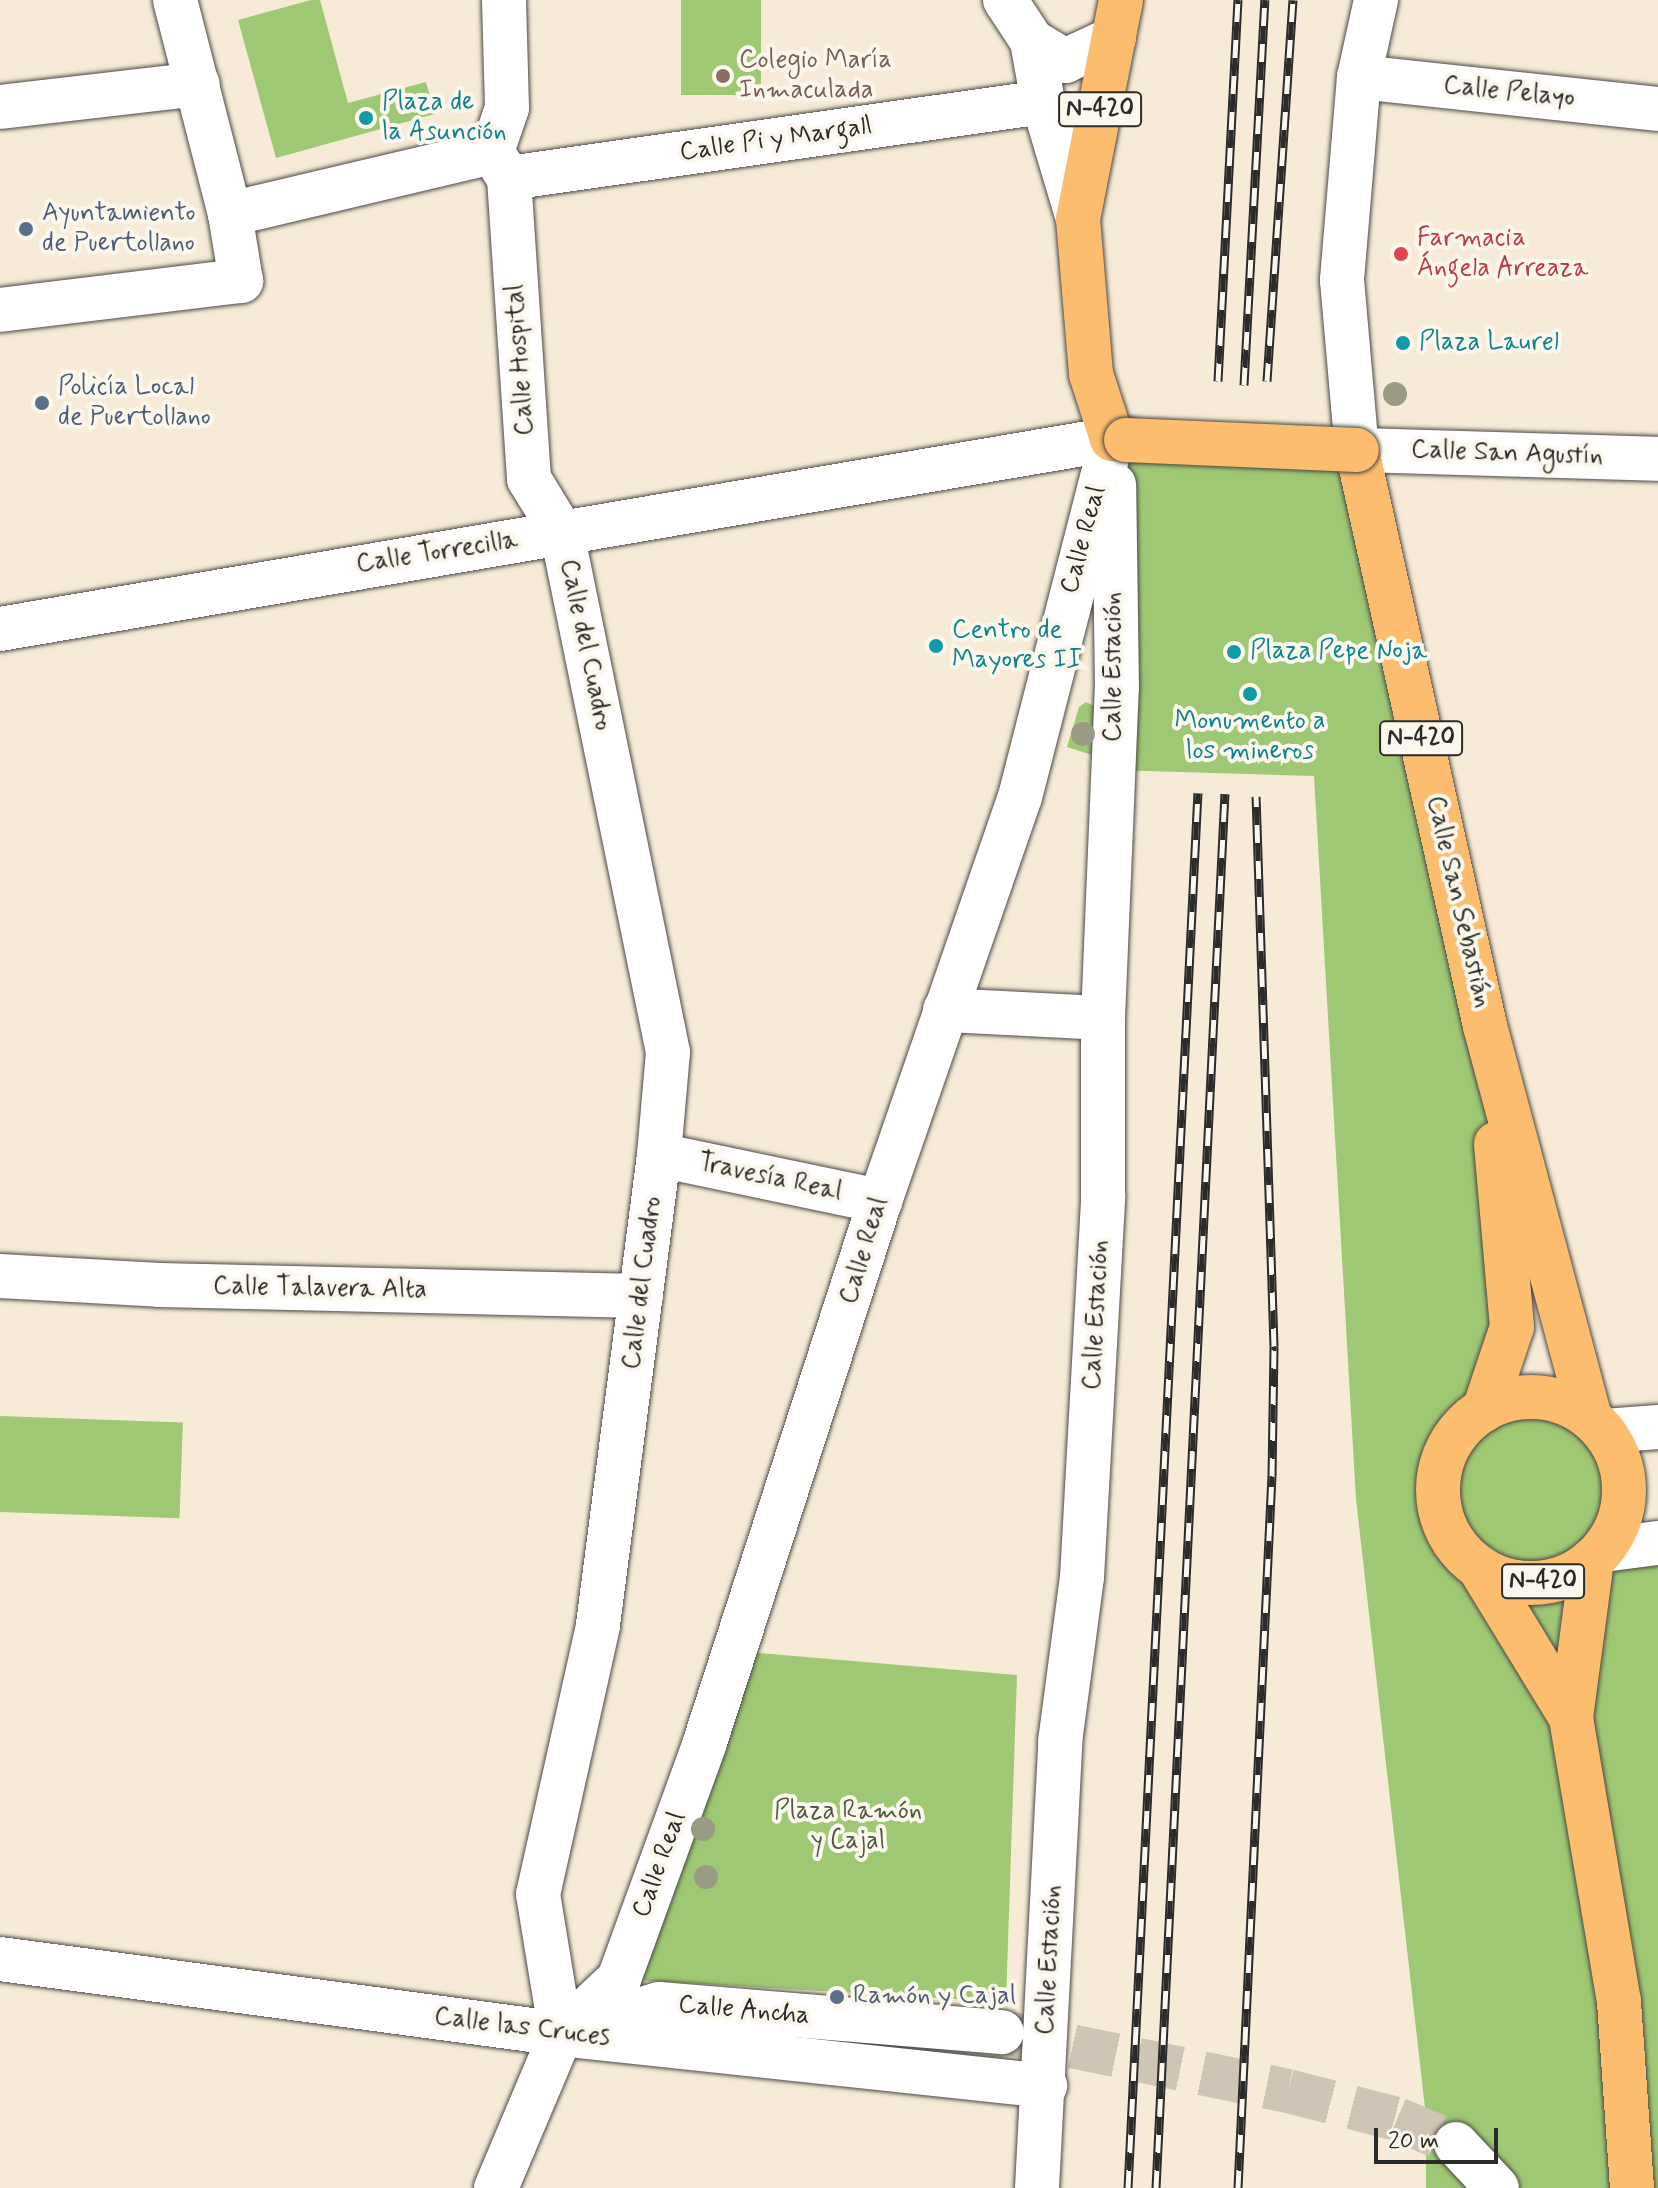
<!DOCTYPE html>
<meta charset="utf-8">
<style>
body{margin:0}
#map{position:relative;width:1658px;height:2188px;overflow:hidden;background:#f7ebd7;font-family:Mynerve,sans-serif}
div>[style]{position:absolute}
.green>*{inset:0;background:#9fc874;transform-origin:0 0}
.street-tunnel>*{height:44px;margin-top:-22px;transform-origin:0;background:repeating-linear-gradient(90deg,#cec5b5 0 44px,transparent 0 66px)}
.roads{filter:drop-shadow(0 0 2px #4a4845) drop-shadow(0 0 2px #4a4845)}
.street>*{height:44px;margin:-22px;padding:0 22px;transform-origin:22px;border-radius:22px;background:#fff}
.highway>*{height:44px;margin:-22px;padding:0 22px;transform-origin:22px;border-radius:22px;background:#fcbd6f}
.highway>.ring{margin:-22px;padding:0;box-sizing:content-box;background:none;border:44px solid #fcbd6f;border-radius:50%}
.rail>*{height:9px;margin-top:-4.5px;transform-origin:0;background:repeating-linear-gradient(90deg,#fbf7ec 0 18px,#2b2b2b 0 36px);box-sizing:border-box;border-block:2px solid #2b2b2b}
.bridges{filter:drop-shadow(0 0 2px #4a4845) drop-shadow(0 0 2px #4a4845)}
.highway-bridge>*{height:44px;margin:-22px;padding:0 22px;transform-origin:22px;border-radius:22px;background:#fcbd6f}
.trees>*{width:24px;height:24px;margin:-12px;border-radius:50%;background:#9a9b84}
.dots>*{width:22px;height:22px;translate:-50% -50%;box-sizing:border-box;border:4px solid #fbf7ec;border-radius:50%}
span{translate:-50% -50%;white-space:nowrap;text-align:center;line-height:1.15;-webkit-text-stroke:8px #fbf7ec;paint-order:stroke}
.shield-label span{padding:2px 6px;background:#fbf7ec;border:2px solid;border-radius:6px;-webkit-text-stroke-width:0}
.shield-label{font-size:24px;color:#2b2b2b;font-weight:700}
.education-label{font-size:26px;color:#785e54}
.left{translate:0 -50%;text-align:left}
.street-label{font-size:26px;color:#2b2b2b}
.culture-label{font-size:26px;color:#0d838f}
.service-label{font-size:26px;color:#4e5e75}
.health-label{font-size:26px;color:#be3a42}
.park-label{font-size:26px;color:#4e5a41}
.scale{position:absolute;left:1374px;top:2128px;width:124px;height:36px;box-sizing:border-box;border:4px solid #2b2b2b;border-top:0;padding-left:10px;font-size:24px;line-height:28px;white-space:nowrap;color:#2b2b2b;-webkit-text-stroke:6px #fbf7ec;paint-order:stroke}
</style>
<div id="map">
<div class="green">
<i style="clip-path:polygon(311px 0,320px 0,348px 103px,426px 82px,435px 114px,276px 158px,238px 20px)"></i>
<i style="left:681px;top:0;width:80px;height:95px"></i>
<i style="clip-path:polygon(1126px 440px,1357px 450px,1485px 1026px,1512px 1327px,1485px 1409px,1519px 1397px,1557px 1400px,1590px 1417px,1620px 1460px,1625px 1491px,1603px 1550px,1658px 1543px,1658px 2188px,1426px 2188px,1426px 2117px,1356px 1499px,1314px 776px,1113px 770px)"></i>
<i style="clip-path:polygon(1086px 702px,1096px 707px,1098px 757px,1067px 747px,1079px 707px)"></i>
<i style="left:0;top:1416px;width:183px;height:96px;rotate:2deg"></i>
<i style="clip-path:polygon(734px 1651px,1017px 1675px,1006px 2002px,619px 1979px)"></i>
</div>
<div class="street-tunnel">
<i style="left:1008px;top:2033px;width:286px;rotate:11.7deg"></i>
<i style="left:1288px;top:2091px;width:113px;rotate:14.4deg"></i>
<i style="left:1397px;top:2119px;width:64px;rotate:23deg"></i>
</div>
<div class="roads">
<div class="street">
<i style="left:175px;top:0;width:221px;rotate:75.6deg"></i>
<i style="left:230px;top:214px;width:269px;rotate:-13.3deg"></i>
<i style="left:492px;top:152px;width:31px;rotate:57deg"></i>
<i style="left:509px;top:178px;width:302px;rotate:86.2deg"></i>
<i style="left:529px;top:479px;width:63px;rotate:58.6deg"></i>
<i style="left:562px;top:533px;width:530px;rotate:78.46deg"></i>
<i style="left:668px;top:1052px;width:103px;rotate:95deg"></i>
<i style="left:659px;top:1155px;width:475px;rotate:97.4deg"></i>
<i style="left:598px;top:1626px;width:275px;rotate:102.6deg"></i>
<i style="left:538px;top:1894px;width:142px;rotate:80.7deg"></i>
<i style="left:1005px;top:0;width:49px;rotate:56.6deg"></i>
<i style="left:1032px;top:41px;width:62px;rotate:79.8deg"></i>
<i style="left:1043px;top:102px;width:122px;rotate:73.3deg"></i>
<i style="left:1376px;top:0;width:79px;rotate:102.4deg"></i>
<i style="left:1359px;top:77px;width:204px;rotate:94.8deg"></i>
<i style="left:1342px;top:280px;width:171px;rotate:85deg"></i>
<i style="left:1357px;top:450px;width:301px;rotate:1.7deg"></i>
<i style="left:1032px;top:41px;width:39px;rotate:31deg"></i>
<i style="left:1065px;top:61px;width:54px;rotate:-25.1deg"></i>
<i style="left:1359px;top:77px;width:301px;rotate:6.1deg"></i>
<i style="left:0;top:107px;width:199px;rotate:-6.6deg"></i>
<i style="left:492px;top:152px;width:46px;rotate:-71.2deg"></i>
<i style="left:507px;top:108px;width:108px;rotate:-91.6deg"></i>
<i style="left:509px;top:178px;width:539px;rotate:-8.1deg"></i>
<i style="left:0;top:310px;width:243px;rotate:-6.9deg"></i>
<i style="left:241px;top:281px;width:68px;rotate:-99.3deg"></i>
<i style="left:0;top:629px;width:1128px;rotate:-9.7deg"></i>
<i style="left:945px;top:1010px;width:158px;rotate:2.9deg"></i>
<i style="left:659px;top:1155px;width:226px;rotate:11.8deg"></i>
<i style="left:0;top:1276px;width:159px;rotate:3.2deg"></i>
<i style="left:159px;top:1285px;width:482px;rotate:1.3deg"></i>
<i style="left:1605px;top:1431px;width:53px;rotate:-4.3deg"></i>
<i style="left:1603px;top:1550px;width:55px;rotate:-7.3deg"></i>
<i style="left:0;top:1959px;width:566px;rotate:7.61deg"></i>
<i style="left:561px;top:2034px;width:487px;rotate:6.1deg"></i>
<i style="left:578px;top:2028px;width:84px;rotate:-16.5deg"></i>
<i style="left:659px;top:2004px;width:344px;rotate:4.7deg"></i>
<i style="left:1456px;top:2144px;width:60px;rotate:47deg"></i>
<i style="left:496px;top:2188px;width:167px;rotate:-67.1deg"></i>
<i style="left:561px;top:2034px;width:80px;rotate:-43.5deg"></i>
<i style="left:619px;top:1979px;width:249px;rotate:-70deg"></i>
<i style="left:704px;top:1745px;width:572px;rotate:-72.07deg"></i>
<i style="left:880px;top:1201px;width:428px;rotate:-70.9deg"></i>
<i style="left:1020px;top:797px;width:370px;rotate:-75.6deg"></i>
<i style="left:1037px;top:2188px;width:447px;rotate:-87deg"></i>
<i style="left:1060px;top:1742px;width:166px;rotate:-82.4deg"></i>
<i style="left:1082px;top:1577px;width:382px;rotate:-86.8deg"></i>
<i style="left:1103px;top:1196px;width:178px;rotate:-90deg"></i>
<i style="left:1103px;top:1018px;width:330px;rotate:-87.6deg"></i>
<i style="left:1117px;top:688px;width:203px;rotate:-90.8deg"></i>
</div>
<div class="highway">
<i style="left:1121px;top:0;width:223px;rotate:101.1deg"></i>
<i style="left:1078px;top:219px;width:156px;rotate:85.2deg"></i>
<i style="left:1091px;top:374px;width:68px;rotate:72.1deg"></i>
<i style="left:1112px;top:439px;width:14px;rotate:4deg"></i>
<i style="left:1357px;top:450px;width:590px;rotate:77.47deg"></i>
<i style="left:1485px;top:1026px;width:405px;rotate:75deg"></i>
<i class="ring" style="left:1438px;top:1397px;width:142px;height:142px"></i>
<i style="left:1484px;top:1410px;width:88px;rotate:-71.4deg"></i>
<i style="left:1512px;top:1327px;width:184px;rotate:-95deg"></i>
<i style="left:1592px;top:1560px;width:159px;rotate:97.6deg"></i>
<i style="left:1571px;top:1718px;width:288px;rotate:80.4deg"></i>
<i style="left:1619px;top:2002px;width:186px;rotate:86deg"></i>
<i style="left:1479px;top:1567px;width:177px;rotate:58.6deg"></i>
</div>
</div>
<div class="rail">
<i style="left:1218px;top:381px;width:382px;rotate:-87deg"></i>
<i style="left:1267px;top:381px;width:382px;rotate:-86.1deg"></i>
<i style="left:1244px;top:385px;width:386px;rotate:-86.9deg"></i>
<i style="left:1128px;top:2188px;width:1397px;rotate:-87.13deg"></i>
<i style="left:1156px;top:2188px;width:1396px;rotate:-87.17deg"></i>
<i style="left:1238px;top:2188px;width:713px;rotate:-87.27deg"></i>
<i style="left:1272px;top:1476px;width:130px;rotate:-89.1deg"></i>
<i style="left:1274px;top:1346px;width:550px;rotate:-91.87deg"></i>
</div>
<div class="bridges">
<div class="highway-bridge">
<i style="left:1126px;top:440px;width:231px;rotate:2.5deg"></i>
</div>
</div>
<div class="trees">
<i style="left:1395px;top:394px"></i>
<i style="left:1083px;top:734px"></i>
<i style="left:703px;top:1829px"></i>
<i style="left:706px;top:1877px"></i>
</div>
<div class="dots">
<i style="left:723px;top:76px;background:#8d6e63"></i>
<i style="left:366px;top:118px;background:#0f9aa8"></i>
<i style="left:26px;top:229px;background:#5c6f8a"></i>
<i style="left:1401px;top:254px;background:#e0444e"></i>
<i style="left:1403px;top:343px;background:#0f9aa8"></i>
<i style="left:42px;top:403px;background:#5c6f8a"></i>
<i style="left:936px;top:646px;background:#0f9aa8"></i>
<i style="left:1234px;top:652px;background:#0f9aa8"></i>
<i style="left:1250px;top:694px;background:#0f9aa8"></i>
<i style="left:837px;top:1997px;background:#5c6f8a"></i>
</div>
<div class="shield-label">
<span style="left:1100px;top:109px">N-420</span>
<span style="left:1421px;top:738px">N-420</span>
<span style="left:1543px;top:1581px">N-420</span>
</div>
<div class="education-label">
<span class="left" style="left:739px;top:76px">Colegio María<br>Inmaculada</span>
</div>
<div class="street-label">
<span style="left:1509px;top:93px;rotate:6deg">Calle Pelayo</span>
<span style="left:776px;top:140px;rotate:-8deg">Calle Pi y Margall</span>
<span style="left:521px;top:360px;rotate:-94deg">Calle Hospital</span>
<span style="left:1507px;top:454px;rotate:2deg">Calle San Agustín</span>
<span style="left:1084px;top:540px;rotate:-75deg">Calle Real</span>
<span style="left:437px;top:553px;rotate:-9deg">Calle Torrecilla</span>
<span style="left:585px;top:645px;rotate:78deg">Calle del Cuadro</span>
<span style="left:1114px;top:667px;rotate:-90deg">Calle Estación</span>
<span style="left:1458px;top:902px;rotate:77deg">Calle San Sebastián</span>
<span style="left:770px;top:1178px;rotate:12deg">Travesía Real</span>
<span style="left:865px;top:1251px;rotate:-73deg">Calle Real</span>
<span style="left:643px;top:1283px;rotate:-83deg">Calle del Cuadro</span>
<span style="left:320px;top:1289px;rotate:1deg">Calle Talavera Alta</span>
<span style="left:1097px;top:1315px;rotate:-87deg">Calle Estación</span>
<span style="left:660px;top:1865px;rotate:-70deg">Calle Real</span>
<span style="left:1050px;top:1960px;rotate:-87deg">Calle Estación</span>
<span style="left:744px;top:2011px;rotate:5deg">Calle Ancha</span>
<span style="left:522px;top:2028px;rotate:7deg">Calle las Cruces</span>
</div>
<div class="culture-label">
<span class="left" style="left:382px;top:118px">Plaza de<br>la Asunción</span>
<span class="left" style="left:1419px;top:343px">Plaza Laurel</span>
<span class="left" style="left:952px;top:646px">Centro de<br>Mayores II</span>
<span class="left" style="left:1250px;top:652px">Plaza Pepe Noja</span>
<span style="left:1250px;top:737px">Monumento a<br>los mineros</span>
</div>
<div class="service-label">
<span class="left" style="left:42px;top:229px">Ayuntamiento<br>de Puertollano</span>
<span class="left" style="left:58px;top:403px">Policía Local<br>de Puertollano</span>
<span class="left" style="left:853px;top:1997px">Ramón y Cajal</span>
</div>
<div class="health-label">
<span class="left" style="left:1417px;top:254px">Farmacia<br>Ángela Arreaza</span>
</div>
<div class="park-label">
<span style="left:848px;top:1827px">Plaza Ramón<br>y Cajal</span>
</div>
<div class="scale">20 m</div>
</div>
